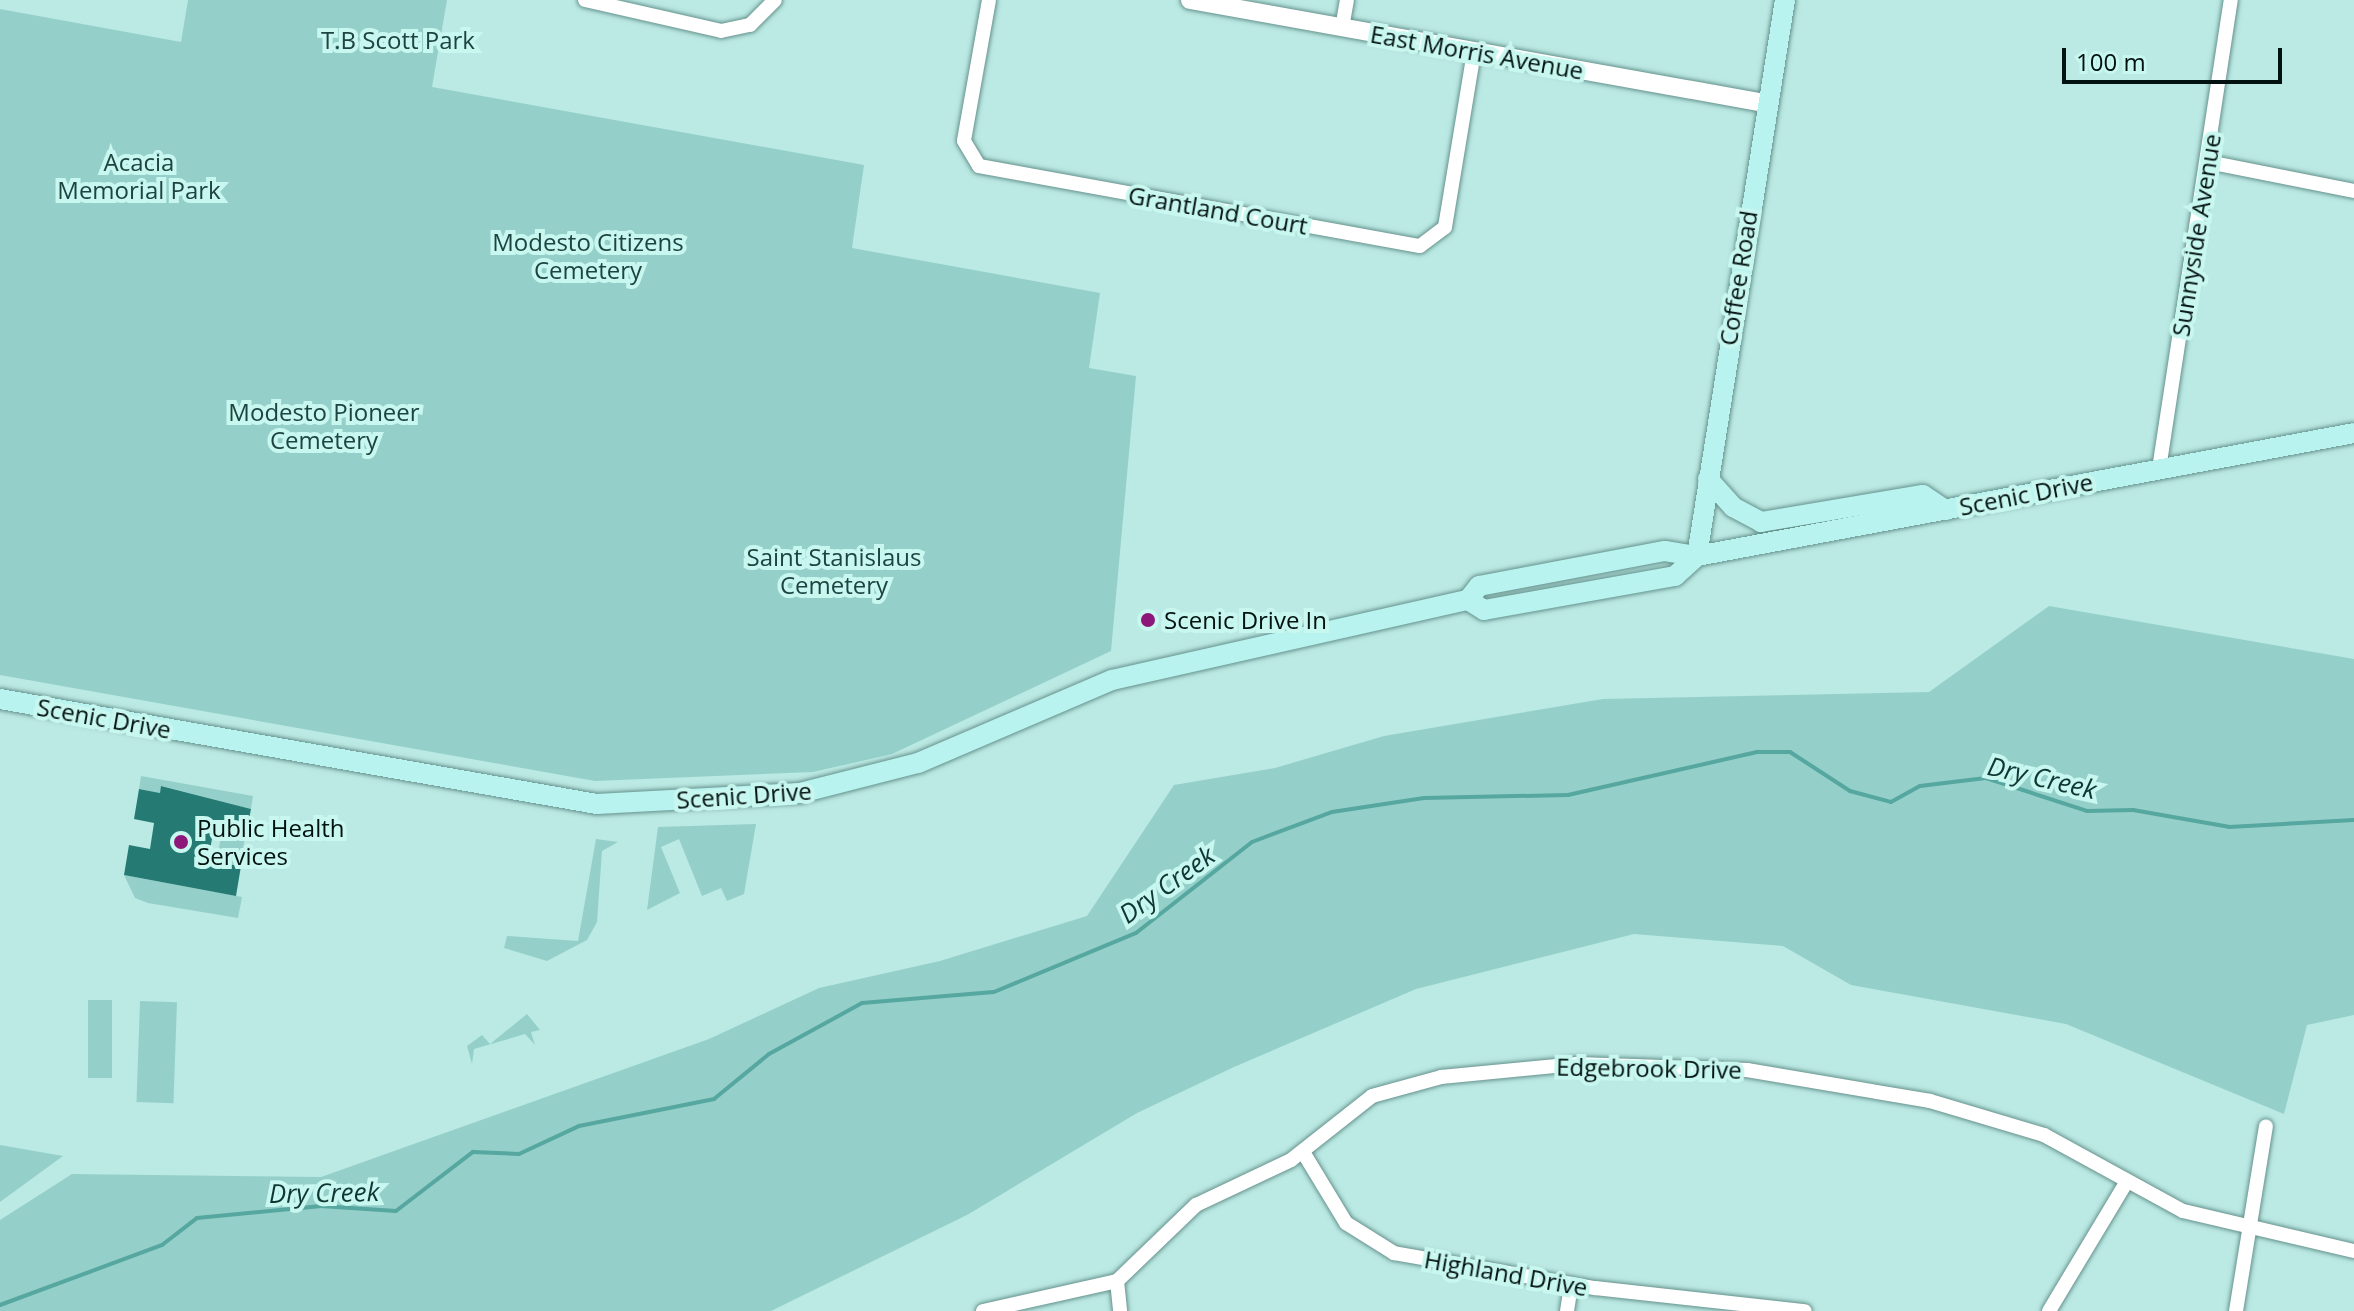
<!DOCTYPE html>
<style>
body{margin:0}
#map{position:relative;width:2354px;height:1311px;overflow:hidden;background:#bbe9e3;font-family:"Open Sans",sans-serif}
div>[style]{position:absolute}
.green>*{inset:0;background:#94d0c9;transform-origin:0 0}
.stream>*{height:4px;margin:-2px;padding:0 2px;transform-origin:2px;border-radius:2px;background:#56a79f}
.building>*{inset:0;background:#257b74}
.roads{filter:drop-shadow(0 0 2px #66928d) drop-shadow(0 0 2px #66928d)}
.minor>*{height:14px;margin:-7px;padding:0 7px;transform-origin:7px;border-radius:7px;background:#fff}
.tertiary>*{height:18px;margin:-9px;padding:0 9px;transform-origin:9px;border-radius:9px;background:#fff}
.secondary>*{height:20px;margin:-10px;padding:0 10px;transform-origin:10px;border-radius:10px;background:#b8f3ef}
.dots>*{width:22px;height:22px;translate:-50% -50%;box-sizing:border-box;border:4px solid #c8f7f0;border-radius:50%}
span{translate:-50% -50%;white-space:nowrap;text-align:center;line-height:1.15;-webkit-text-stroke:8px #c8f7f0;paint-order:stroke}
.park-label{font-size:24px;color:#1d4440}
.street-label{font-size:24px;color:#021210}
.poi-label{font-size:24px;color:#021210}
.left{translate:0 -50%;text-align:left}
.water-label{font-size:26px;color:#0e3632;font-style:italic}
.scale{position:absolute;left:2062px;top:48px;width:220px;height:36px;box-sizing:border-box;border:4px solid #021210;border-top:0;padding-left:10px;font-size:24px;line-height:28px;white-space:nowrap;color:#021210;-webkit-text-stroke:6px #c8f7f0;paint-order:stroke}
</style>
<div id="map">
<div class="green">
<i style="clip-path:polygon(188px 0,447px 0,432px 87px,864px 165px,852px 248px,1100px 293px,1089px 368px,1136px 376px,1111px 651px,892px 754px,813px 772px,595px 781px,0 675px,0 9px,181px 42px)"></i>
<i style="clip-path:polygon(2049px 606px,2354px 659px,2354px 1015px,2307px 1025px,2284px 1114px,2066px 1024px,1851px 985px,1783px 946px,1634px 934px,1416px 989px,1234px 1067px,1137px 1113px,967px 1215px,771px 1311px,0 1311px,0 1220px,72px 1174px,321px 1177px,709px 1039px,819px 988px,940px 961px,1087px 916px,1174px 785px,1275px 768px,1384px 736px,1603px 699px,1929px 692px)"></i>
<i style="clip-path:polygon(141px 776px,253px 796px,251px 809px,162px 786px,160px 793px,139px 789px)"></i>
<i style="clip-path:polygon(756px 824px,744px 894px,727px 901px,721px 888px,702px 896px,679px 839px,661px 847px,680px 893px,647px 910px,658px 827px)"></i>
<i style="left:221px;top:835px;width:24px;height:27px;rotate:9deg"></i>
<i style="clip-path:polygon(596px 839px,618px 842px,602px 851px,597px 922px,587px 940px,547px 961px,504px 948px,507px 936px,578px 941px)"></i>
<i style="clip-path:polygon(124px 875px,242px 897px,238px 918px,148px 903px,135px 898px)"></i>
<i style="left:88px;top:1000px;width:24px;height:78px"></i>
<i style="left:140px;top:1001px;width:37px;height:101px;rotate:2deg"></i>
<i style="clip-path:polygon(527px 1014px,540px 1030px,531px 1032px,535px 1045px,525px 1034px,474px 1049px,472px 1064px,467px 1046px,482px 1035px,490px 1044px)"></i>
<i style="clip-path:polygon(0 1145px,63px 1156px,0 1202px)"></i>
</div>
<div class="stream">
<i style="left:0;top:1305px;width:173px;rotate:-20.3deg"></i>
<i style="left:162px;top:1245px;width:44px;rotate:-37.6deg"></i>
<i style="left:197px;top:1218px;width:125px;rotate:-5.5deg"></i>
<i style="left:321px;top:1206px;width:75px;rotate:3.8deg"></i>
<i style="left:396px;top:1211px;width:97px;rotate:-37.5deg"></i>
<i style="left:473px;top:1152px;width:46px;rotate:2.5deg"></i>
<i style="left:519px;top:1154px;width:66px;rotate:-25deg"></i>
<i style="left:579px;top:1126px;width:138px;rotate:-11.3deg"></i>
<i style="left:714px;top:1099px;width:71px;rotate:-39.3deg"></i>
<i style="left:769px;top:1054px;width:106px;rotate:-28.7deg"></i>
<i style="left:862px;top:1003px;width:132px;rotate:-4.8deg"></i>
<i style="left:994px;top:992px;width:154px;rotate:-22.6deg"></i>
<i style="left:1136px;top:933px;width:147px;rotate:-38.1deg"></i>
<i style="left:1252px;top:842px;width:85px;rotate:-20.6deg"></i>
<i style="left:1332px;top:812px;width:93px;rotate:-8.7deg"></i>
<i style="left:1424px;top:798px;width:144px;rotate:-1.2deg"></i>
<i style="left:1568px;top:795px;width:195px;rotate:-12.8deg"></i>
<i style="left:1758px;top:752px;width:32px"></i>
<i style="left:1790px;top:752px;width:72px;rotate:33deg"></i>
<i style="left:1850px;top:791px;width:42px;rotate:15deg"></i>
<i style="left:1891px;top:802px;width:33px;rotate:-29deg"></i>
<i style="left:1920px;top:786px;width:66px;rotate:-6.9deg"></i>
<i style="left:1986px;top:778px;width:106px;rotate:18.1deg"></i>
<i style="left:2087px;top:811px;width:46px;rotate:-1.2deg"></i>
<i style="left:2133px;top:810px;width:97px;rotate:10deg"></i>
<i style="left:2229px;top:827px;width:125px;rotate:-3.2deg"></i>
</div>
<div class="building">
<i style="clip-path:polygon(161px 786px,251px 809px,245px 839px,213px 833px,208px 861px,241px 866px,236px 896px,124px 875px,129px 845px,150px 849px,154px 823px,134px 819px,139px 789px,160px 793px)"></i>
</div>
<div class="roads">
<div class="minor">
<i style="left:585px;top:0;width:139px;rotate:12.8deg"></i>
<i style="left:721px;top:31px;width:30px;rotate:-12deg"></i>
<i style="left:750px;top:25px;width:35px;rotate:-45deg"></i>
<i style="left:989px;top:0;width:143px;rotate:100.1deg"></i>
<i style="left:964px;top:141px;width:29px;rotate:59deg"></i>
<i style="left:979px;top:166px;width:448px;rotate:10.3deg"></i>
<i style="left:1420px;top:246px;width:31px;rotate:-37deg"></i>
<i style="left:1445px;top:227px;width:178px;rotate:-80.6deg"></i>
<i style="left:1342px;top:28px;width:28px;rotate:-80deg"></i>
<i style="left:2208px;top:162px;width:149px;rotate:11.2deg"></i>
<i style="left:2159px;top:469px;width:474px;rotate:-81.3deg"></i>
<i style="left:1303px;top:1152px;width:83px;rotate:58.8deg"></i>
<i style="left:1346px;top:1223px;width:57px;rotate:32deg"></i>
<i style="left:1394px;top:1253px;width:204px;rotate:9.9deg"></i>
<i style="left:1595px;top:1288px;width:211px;rotate:6.3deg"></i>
<i style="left:1117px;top:1281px;width:30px;rotate:84deg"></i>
<i style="left:983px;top:1311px;width:137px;rotate:-12.6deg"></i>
<i style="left:1117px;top:1281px;width:110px;rotate:-43.9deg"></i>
<i style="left:1196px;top:1205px;width:105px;rotate:-25.3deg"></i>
<i style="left:1291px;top:1160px;width:103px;rotate:-38.3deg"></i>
<i style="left:1372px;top:1096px;width:72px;rotate:-15.4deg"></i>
<i style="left:1441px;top:1077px;width:137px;rotate:-5.5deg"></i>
<i style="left:1577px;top:1064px;width:170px;rotate:2deg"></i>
<i style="left:1747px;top:1070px;width:186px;rotate:9.6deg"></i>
<i style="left:1930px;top:1101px;width:119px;rotate:16.6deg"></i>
<i style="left:2044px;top:1135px;width:158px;rotate:28.7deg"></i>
<i style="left:2183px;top:1211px;width:176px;rotate:13.2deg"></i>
<i style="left:1567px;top:1311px;width:26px;rotate:-81deg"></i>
<i style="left:2049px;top:1311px;width:146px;rotate:-59deg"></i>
<i style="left:2236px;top:1311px;width:187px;rotate:-80.8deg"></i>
</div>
<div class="tertiary">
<i style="left:1190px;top:0;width:584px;rotate:10.16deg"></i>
</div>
<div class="secondary">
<i style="left:1708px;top:479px;width:38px;rotate:48deg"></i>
<i style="left:1733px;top:507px;width:32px;rotate:28deg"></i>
<i style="left:1761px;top:522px;width:164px;rotate:-9.5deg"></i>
<i style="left:1923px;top:495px;width:27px;rotate:34deg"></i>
<i style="left:1697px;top:556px;width:563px;rotate:-81.01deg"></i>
<i style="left:1468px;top:600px;width:19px;rotate:32deg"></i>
<i style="left:1484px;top:610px;width:194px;rotate:-10.1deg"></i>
<i style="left:1675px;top:576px;width:30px;rotate:-42deg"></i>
<i style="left:0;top:699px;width:606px;rotate:9.98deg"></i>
<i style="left:597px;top:804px;width:203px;rotate:-3.1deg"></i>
<i style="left:800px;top:793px;width:122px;rotate:-14.3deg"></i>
<i style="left:918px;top:763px;width:211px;rotate:-23.2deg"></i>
<i style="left:1112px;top:680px;width:365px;rotate:-12.7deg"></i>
<i style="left:1468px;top:600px;width:18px;rotate:-52deg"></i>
<i style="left:1479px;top:586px;width:189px;rotate:-10.7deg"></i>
<i style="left:1665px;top:551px;width:32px;rotate:9deg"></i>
<i style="left:1697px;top:556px;width:668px;rotate:-10.6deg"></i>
</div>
</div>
<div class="dots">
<i style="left:1148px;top:620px;background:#8d1879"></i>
<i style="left:181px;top:842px;background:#8d1879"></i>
</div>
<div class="park-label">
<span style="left:398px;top:40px">T.B Scott Park</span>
<span style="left:139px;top:176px">Acacia<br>Memorial Park</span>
<span style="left:588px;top:256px">Modesto Citizens<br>Cemetery</span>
<span style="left:324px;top:426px">Modesto Pioneer<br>Cemetery</span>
<span style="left:834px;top:571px">Saint Stanislaus<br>Cemetery</span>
</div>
<div class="street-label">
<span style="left:1477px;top:52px;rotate:10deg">East Morris Avenue</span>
<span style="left:1218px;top:210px;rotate:10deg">Grantland Court</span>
<span style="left:2196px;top:235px;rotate:-81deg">Sunnyside Avenue</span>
<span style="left:1738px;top:278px;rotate:-81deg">Coffee Road</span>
<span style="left:2026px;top:494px;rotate:-11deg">Scenic Drive</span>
<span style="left:104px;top:718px;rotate:10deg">Scenic Drive</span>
<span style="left:744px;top:795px;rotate:-4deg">Scenic Drive</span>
<span style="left:1649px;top:1068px;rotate:1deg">Edgebrook Drive</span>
<span style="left:1506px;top:1273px;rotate:10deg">Highland Drive</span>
</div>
<div class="poi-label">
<span class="left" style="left:1164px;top:620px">Scenic Drive In</span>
<span class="left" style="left:197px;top:842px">Public Health<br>Services</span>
</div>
<div class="water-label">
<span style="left:2042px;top:778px;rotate:13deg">Dry Creek</span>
<span style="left:1167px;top:885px;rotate:-36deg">Dry Creek</span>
<span style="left:324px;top:1193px;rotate:-1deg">Dry Creek</span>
</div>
<div class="scale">100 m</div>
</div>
